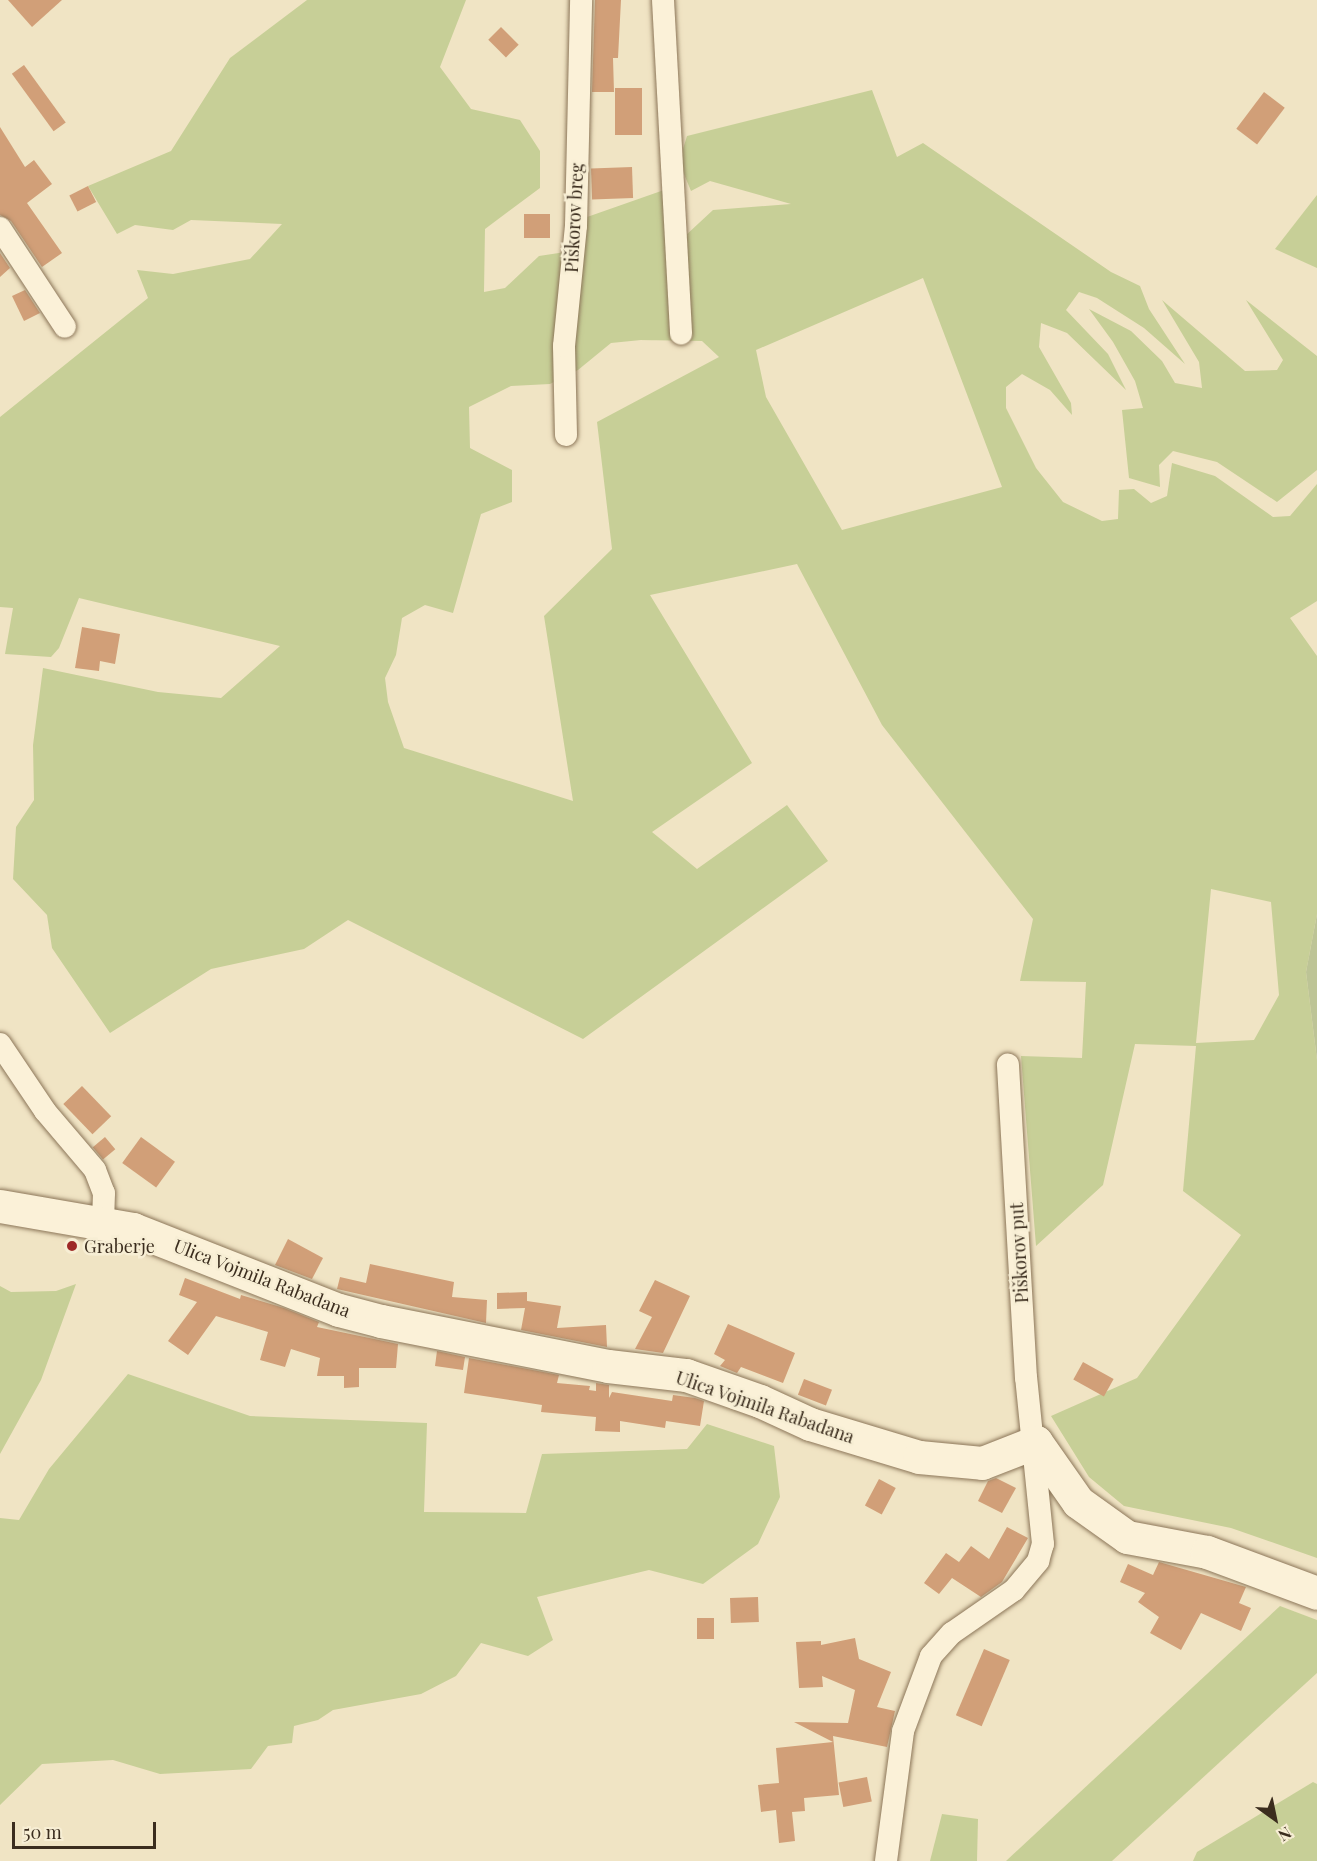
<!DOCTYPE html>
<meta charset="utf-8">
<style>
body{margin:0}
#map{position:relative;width:1317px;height:1861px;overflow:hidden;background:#f0e4c4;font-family:"Playfair Display",serif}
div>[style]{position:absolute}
.green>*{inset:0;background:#c7cf97}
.cemetery>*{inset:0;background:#bdc496}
.building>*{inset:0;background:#d19f78;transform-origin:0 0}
.roads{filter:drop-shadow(0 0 2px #8c7659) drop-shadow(0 0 2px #8c7659)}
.street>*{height:22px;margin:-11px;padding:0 11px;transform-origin:11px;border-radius:11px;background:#fbf1d8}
.secondary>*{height:33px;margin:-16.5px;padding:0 16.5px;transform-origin:16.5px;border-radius:16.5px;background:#fbf1d8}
.dots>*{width:16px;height:16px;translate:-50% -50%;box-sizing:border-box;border:3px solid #f7eed4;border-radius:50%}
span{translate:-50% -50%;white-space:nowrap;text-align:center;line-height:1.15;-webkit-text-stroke:5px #f7eed4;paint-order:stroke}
.street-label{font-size:18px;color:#3b2d1e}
.poi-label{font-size:18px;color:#3b2d1e}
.left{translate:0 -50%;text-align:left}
.north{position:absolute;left:1245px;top:1789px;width:60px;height:60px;-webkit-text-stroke:4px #f7eed4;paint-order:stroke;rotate:147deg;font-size:16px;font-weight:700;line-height:24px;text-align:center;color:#3b2d1e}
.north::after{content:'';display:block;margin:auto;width:21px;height:27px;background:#3b2d1e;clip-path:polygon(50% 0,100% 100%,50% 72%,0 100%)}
.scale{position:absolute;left:12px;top:1822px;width:144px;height:27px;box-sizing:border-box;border:3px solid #3b2d1e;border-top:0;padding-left:8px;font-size:18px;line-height:21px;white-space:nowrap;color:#3b2d1e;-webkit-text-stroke:4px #f7eed4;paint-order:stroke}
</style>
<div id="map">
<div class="green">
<i style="clip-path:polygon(evenodd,307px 0,466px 0,440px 67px,471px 109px,520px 120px,540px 151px,540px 188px,485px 229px,484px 292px,505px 288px,539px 256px,572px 251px,570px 223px,664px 190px,685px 236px,713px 210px,791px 204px,710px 181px,691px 191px,679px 162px,687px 136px,872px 90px,897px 157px,923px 143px,1111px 272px,1140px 286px,1149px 309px,1185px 364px,1144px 328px,1097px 298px,1079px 292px,1066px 310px,1108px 354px,1126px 390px,1067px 333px,1041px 323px,1039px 347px,1071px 403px,1072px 415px,1050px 390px,1022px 374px,1006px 387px,1006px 408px,1036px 468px,1063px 502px,1102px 521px,1118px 519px,1119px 490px,1134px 489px,1151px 503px,1167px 496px,1172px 463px,1215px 476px,1273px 517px,1290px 516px,1317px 484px,1317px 601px,1290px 618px,1317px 656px,1317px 914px,1306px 972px,1317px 1060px,1317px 1558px,1231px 1528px,1124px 1506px,1089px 1477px,1051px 1416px,1137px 1378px,1241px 1235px,1183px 1191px,1196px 1046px,1135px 1044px,1103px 1185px,1036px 1246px,1021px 1056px,1082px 1058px,1086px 982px,1020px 981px,1033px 919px,882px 725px,797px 564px,650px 595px,752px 763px,652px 832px,697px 869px,787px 805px,828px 861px,583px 1039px,348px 920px,304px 949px,211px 969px,110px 1033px,52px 948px,47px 915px,13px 879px,16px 827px,34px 800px,33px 745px,43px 668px,158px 692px,221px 698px,280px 646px,79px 598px,59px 648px,51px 657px,5px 654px,13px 608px,0 607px,0 417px,148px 298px,137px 270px,173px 274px,250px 259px,282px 224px,191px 220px,173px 230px,135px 225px,117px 234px,88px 186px,171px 151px,230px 58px,307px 0,923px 278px,1002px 487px,842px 530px,766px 397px,756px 350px,923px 278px,307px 0,641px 340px,702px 341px,719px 357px,597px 422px,612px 549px,544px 616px,573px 801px,404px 748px,388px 702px,385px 678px,396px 655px,402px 618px,425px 605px,453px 613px,481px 514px,512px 502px,512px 470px,470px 448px,469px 407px,511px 386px,550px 384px,578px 370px,611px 343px,641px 340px,307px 0,1211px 889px,1271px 902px,1279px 995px,1254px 1040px,1196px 1043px,1211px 889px)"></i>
<i style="clip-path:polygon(1317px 195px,1317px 268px,1275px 249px)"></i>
<i style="clip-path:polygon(1162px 300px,1245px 371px,1277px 370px,1283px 360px,1246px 300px,1317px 356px,1317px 470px,1277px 502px,1217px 462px,1173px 451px,1159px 465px,1160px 487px,1129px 478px,1122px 410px,1143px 408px,1135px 381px,1113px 342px,1089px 309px,1131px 331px,1162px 361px,1175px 383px,1202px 388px,1199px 362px)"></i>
<i style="clip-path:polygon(76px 1284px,41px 1380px,0 1454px,0 1286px,11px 1292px,56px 1291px)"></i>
<i style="clip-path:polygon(128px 1374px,250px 1416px,427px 1423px,424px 1512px,526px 1513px,542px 1454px,687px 1449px,707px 1424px,774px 1446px,780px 1497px,758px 1544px,703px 1584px,649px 1570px,537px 1597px,553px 1640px,528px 1656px,481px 1643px,456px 1676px,421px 1694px,333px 1710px,318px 1720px,294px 1726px,292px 1743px,268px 1746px,251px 1769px,160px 1774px,113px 1760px,42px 1764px,0 1805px,0 1518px,19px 1520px,49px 1469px)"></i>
<i style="clip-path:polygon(1280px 1606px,1317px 1620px,1317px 1673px,1112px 1861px,1006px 1861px)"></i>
<i style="clip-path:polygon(1313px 1782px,1317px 1784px,1317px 1861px,1193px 1861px,1197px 1852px)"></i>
<i style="clip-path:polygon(942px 1814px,978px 1819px,977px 1861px,930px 1861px)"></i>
</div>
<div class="cemetery">
<i style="clip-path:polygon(1317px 914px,1317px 1060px,1306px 972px)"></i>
</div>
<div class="building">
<i style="clip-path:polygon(8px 0,62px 0,32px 27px)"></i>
<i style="clip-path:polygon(595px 0,621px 0,618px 58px,613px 58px,614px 92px,592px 92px)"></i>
<i style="left:501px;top:27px;width:25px;height:18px;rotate:45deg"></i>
<i style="left:24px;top:65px;width:71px;height:15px;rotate:54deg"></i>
<i style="left:615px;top:88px;width:27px;height:47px"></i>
<i style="left:1264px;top:92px;width:26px;height:46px;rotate:37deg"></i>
<i style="clip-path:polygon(0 127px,25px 167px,34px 160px,52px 184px,27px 203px,62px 253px,42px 267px,11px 221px,0 215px)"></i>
<i style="left:632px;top:167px;width:31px;height:41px;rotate:88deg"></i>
<i style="left:88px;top:186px;width:18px;height:21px;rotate:63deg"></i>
<i style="left:550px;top:214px;width:24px;height:26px;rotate:90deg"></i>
<i style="clip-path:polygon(0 253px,10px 268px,0 277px)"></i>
<i style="clip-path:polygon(25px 290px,40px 313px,24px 321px,12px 296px)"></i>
<i style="clip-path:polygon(82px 627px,120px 634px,115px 664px,100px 661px,99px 671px,75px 668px)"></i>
<i style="left:82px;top:1086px;width:42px;height:26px;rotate:46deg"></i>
<i style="left:105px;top:1137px;width:16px;height:16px;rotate:50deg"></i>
<i style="left:141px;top:1137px;width:42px;height:32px;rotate:36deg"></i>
<i style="clip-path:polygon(288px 1239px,323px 1258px,312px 1279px,275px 1265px)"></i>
<i style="clip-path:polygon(370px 1264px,454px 1282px,452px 1297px,487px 1300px,486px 1323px,337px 1289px,340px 1277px,366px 1283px)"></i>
<i style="clip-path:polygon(185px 1278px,240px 1299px,241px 1295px,284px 1308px,319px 1322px,317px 1327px,398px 1344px,396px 1368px,359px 1368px,359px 1387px,344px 1388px,344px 1376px,317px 1376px,320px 1358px,291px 1349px,285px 1367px,260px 1360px,268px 1332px,216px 1316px,188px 1355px,168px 1341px,197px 1302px,179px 1295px)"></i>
<i style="clip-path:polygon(655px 1280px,690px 1296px,663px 1353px,635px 1349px,652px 1317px,639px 1311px)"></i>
<i style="clip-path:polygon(527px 1292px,527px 1301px,561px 1306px,557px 1328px,606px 1325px,607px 1347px,521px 1330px,525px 1308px,497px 1309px,497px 1293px)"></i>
<i style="clip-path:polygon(728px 1324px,795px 1353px,783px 1383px,741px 1367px,737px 1373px,720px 1366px,725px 1360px,714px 1354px)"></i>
<i style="clip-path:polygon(437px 1351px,465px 1357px,463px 1370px,435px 1366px)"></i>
<i style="clip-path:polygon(469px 1358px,559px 1375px,557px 1383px,590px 1386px,589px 1390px,596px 1391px,596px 1383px,609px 1385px,609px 1398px,612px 1392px,672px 1401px,673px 1395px,695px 1398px,704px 1401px,700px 1426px,666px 1421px,665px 1428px,620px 1421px,620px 1432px,595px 1431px,596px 1417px,541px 1412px,542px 1405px,464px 1393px)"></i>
<i style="left:1083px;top:1362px;width:35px;height:20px;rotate:29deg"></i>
<i style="left:804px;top:1379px;width:30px;height:17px;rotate:21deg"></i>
<i style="clip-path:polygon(996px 1478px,1016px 1488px,1002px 1513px,978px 1501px,988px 1481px)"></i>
<i style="left:879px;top:1479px;width:19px;height:30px;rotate:28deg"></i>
<i style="clip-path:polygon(1007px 1527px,1028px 1538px,1002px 1582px,981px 1597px,952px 1578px,939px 1594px,924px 1583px,946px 1553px,959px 1562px,971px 1546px,989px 1559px)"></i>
<i style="clip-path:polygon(1159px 1562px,1246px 1587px,1239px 1603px,1251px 1608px,1241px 1631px,1201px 1613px,1181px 1650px,1150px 1633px,1159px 1617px,1138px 1602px,1145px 1593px,1120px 1582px,1128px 1564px,1153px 1575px)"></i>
<i style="left:758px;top:1597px;width:25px;height:28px;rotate:88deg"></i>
<i style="left:714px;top:1618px;width:21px;height:17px;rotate:90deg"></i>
<i style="clip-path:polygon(855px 1638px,859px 1659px,891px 1672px,877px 1707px,895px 1711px,887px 1747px,833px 1736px,839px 1795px,804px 1798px,805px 1811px,792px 1812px,795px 1841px,779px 1843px,776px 1810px,761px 1812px,758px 1785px,779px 1783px,776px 1748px,833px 1742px,794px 1722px,848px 1723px,855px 1690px,822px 1676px,823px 1687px,799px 1688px,796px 1642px,821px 1641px,821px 1645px)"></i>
<i style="left:984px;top:1649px;width:28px;height:72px;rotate:23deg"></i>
<i style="left:867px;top:1777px;width:25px;height:29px;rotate:79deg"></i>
</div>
<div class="roads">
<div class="street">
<i style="left:663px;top:0;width:334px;rotate:86.9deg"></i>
<i style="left:0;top:228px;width:118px;rotate:56.7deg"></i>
<i style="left:566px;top:435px;width:89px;rotate:-91.3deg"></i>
<i style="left:564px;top:346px;width:121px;rotate:-84.3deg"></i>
<i style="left:576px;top:226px;width:226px;rotate:-88.7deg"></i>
<i style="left:0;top:1044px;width:81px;rotate:56.1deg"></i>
<i style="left:45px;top:1111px;width:77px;rotate:49.7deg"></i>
<i style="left:95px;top:1170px;width:25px;rotate:69deg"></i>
<i style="left:104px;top:1193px;width:29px;rotate:92deg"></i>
<i style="left:886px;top:1861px;width:131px;rotate:-82.5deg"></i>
<i style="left:903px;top:1731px;width:80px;rotate:-69.5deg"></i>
<i style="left:931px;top:1656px;width:31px;rotate:-48deg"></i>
<i style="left:952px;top:1633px;width:75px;rotate:-34.7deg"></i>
<i style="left:1014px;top:1590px;width:38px;rotate:-50deg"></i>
<i style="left:1038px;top:1561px;width:18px;rotate:-74deg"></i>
<i style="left:1043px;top:1544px;width:167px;rotate:-95.8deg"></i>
<i style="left:1026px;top:1378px;width:314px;rotate:-93.3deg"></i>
</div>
<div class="secondary">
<i style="left:0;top:1206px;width:135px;rotate:9.8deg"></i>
<i style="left:133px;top:1229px;width:221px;rotate:21.5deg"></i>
<i style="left:339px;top:1310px;width:43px;rotate:14.7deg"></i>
<i style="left:381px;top:1321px;width:231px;rotate:11.2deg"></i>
<i style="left:608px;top:1366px;width:79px;rotate:6.6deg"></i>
<i style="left:686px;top:1375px;width:78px;rotate:19.4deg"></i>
<i style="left:760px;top:1401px;width:55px;rotate:24.7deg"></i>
<i style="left:810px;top:1424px;width:114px;rotate:16.8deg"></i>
<i style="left:919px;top:1457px;width:63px;rotate:5.4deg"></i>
<i style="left:982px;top:1463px;width:58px;rotate:-21.3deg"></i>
<i style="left:1036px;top:1442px;width:73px;rotate:55deg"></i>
<i style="left:1078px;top:1502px;width:60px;rotate:35.5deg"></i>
<i style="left:1127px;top:1537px;width:81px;rotate:10.6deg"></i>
<i style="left:1207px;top:1552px;width:117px;rotate:20.4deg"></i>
</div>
</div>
<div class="dots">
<i style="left:72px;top:1246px;background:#9e2826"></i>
</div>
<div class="street-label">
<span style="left:574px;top:218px;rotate:-87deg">Piškorov breg</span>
<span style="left:1019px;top:1253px;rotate:-93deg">Piškorov put</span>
<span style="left:262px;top:1278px;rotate:21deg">Ulica Vojmila Rabadana</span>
<span style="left:765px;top:1407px;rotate:19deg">Ulica Vojmila Rabadana</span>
</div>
<div class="poi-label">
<span class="left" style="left:84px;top:1246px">Graberje</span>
</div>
<div class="north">N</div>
<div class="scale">50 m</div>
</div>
